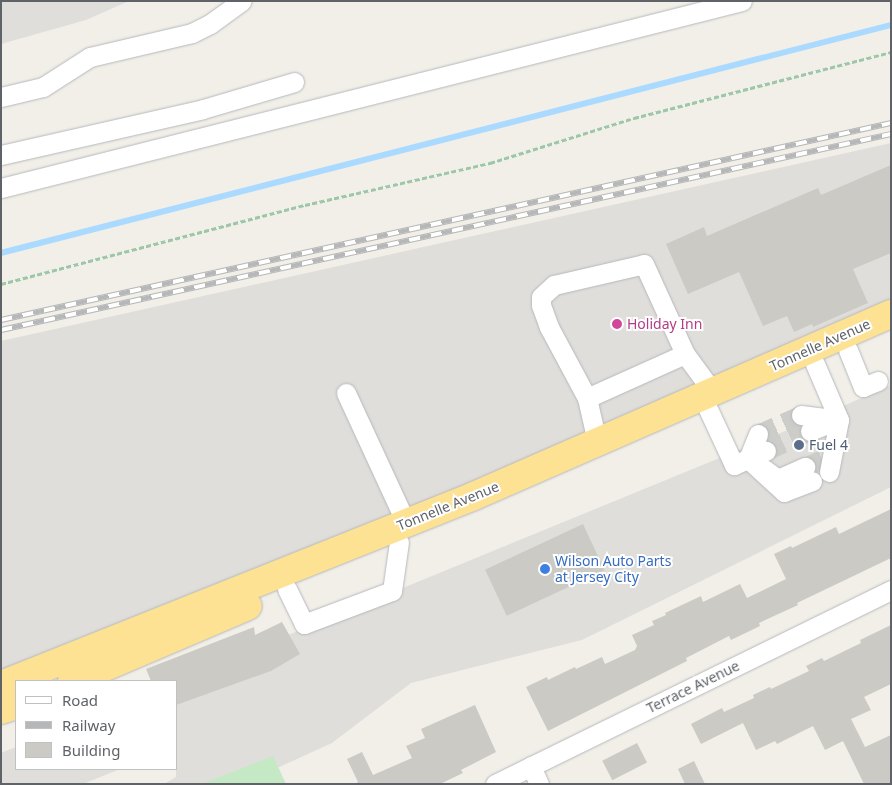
<!DOCTYPE html>
<style>
body{margin:0}
#map{position:relative;width:892px;height:785px;overflow:hidden;background:#f1efe8;font-family:"Noto Sans",sans-serif}
div>[style]{position:absolute}
.industrial>*{inset:0;background:#e0deda}
.green>*{inset:0;background:#c5e8c5}
.stream>*{height:5.5px;margin:-2.75px;padding:0 2.75px;transform-origin:2.75px;border-radius:2.75px;background:#aadaff}
.building>*{inset:0;background:#cccac5;transform-origin:0 0}
.minor-tunnel>*{height:19px;margin-top:-9.5px;transform-origin:0;background:repeating-linear-gradient(90deg,#ccccc8 0 19px,transparent 0 28px)}
.path>*{height:3px;margin-top:-1.5px;transform-origin:0;background:repeating-linear-gradient(90deg,#9cc7a9 0 5px,transparent 0 7.5px)}
.roads{filter:drop-shadow(0 0 1px #b5b8bc) drop-shadow(0 0 1px #b5b8bc)}
.minor>*{height:19px;margin:-9.5px;padding:0 9.5px;transform-origin:9.5px;border-radius:9.5px;background:#fff}
.highway>*{height:28px;margin:-14px;padding:0 14px;transform-origin:14px;border-radius:14px;background:#fde293}
.rail>*{height:5.5px;margin-top:-2.75px;transform-origin:0;background:repeating-linear-gradient(90deg,#fff 0 11px,#b6b7b8 0 22px);box-sizing:border-box;border-block:1px solid #b6b7b8}
.dots>*{width:14px;height:14px;translate:-50% -50%;box-sizing:border-box;border:2px solid #fff;border-radius:50%}
span{translate:-50% -50%;white-space:nowrap;text-align:center;line-height:1.15;-webkit-text-stroke:4px #fff;paint-order:stroke}
.hotel-label{font-size:14px;color:#b23c85}
.left{translate:0 -50%;text-align:left}
.street-label{font-size:14px;color:#5f6368}
.service-label{font-size:14px;color:#4e5e75}
.shop-label{font-size:14px;color:#366cbe}
.frame{position:absolute;inset:0;border:2px solid #5f6368;pointer-events:none}
.legend{position:absolute;left:15px;top:680px;width:162px;height:90px;box-sizing:border-box;background:#fff;border:1px solid #bfc1c3;margin:0;padding:6px 9px;list-style:none;font-size:15px;color:#5f6368}
.legend li{display:flex;align-items:center;gap:10px;height:25px}
.legend b{width:25px;border:1px solid #bfc1c3}
</style>
<div id="map">
<div class="industrial">
<i style="clip-path:polygon(1px 1px,129px 1px,86px 20px,1px 44px)"></i>
<i style="clip-path:polygon(891px 143px,891px 305px,382px 521px,1px 674px,1px 341px)"></i>
<i style="clip-path:polygon(891px 385px,891px 487px,582px 640px,411px 683px,332px 743px,242px 784px,164px 784px,176px 777px,176px 681px,800px 425px)"></i>
<i style="clip-path:polygon(16px 747px,16px 769px,120px 769px,83px 784px,1px 784px,1px 753px)"></i>
</div>
<div class="green">
<i style="clip-path:polygon(273px 756px,286px 784px,202px 784px)"></i>
</div>
<div class="stream">
<i style="left:1px;top:253px;width:919px;rotate:-14.37deg"></i>
</div>
<div class="building">
<i style="clip-path:polygon(891px 165px,891px 253px,853px 269px,868px 303px,813px 327px,812px 324px,794px 332px,787px 316px,763px 326px,739px 272px,688px 294px,666px 244px,704px 227px,707px 236px,818px 188px,821px 195px)"></i>
<i style="clip-path:polygon(891px 509px,891px 558px,797px 603px,798px 605px,759px 623px,760px 626px,731px 640px,729px 636px,686px 658px,687px 661px,548px 731px,526px 687px,547px 677px,548px 680px,575px 667px,576px 669px,602px 657px,605px 664px,635px 650px,637px 646px,632px 635px,654px 625px,652px 621px,666px 615px,665px 613px,701px 596px,703px 602px,740px 584px,747px 598px,786px 579px,774px 554px,791px 546px,792px 548px,836px 527px,839px 534px)"></i>
<i style="left:583px;top:524px;width:51px;height:108px;rotate:65deg"></i>
<i style="clip-path:polygon(282px 622px,300px 654px,271px 671px,176px 705px,176px 681px,151px 681px,146px 669px,254px 627px,255px 635px)"></i>
<i style="clip-path:polygon(891px 625px,891px 684px,864px 697px,871px 710px,851px 719px,865px 747px,891px 735px,891px 784px,864px 784px,843px 741px,825px 750px,813px 726px,777px 744px,775px 741px,756px 750px,743px 723px,701px 744px,691px 724px,722px 708px,724px 712px,754px 698px,753px 695px,770px 687px,771px 689px,809px 671px,806px 666px,822px 658px,824px 661px,861px 643px,860px 640px)"></i>
<i style="clip-path:polygon(475px 705px,496px 752px,461px 770px,463px 773px,440px 784px,355px 784px,358px 782px,347px 759px,362px 752px,373px 775px,412px 758px,406px 746px,425px 738px,421px 729px)"></i>
<i style="left:637px;top:743px;width:22px;height:39px;rotate:63deg"></i>
<i style="clip-path:polygon(694px 761px,705px 784px,685px 784px,678px 769px)"></i>
</div>
<div class="minor-tunnel">
<i style="left:758px;top:434px;width:47px;rotate:-23.8deg"></i>
<i style="left:766px;top:451px;width:48px;rotate:-24.4deg"></i>
<i style="left:805px;top:467px;width:20px;rotate:-24deg"></i>
</div>
<div class="path">
<i style="left:1px;top:284px;width:314px;rotate:-14.6deg"></i>
<i style="left:305px;top:205px;width:190px;rotate:-12.8deg"></i>
<i style="left:490px;top:163px;width:151px;rotate:-17.4deg"></i>
<i style="left:634px;top:118px;width:265px;rotate:-14.4deg"></i>
</div>
<div class="roads">
<div class="minor">
<i style="left:1px;top:97px;width:43px;rotate:-13.4deg"></i>
<i style="left:43px;top:87px;width:56px;rotate:-32.6deg"></i>
<i style="left:90px;top:57px;width:105px;rotate:-13.2deg"></i>
<i style="left:192px;top:33px;width:20px;rotate:-27deg"></i>
<i style="left:210px;top:24px;width:39px;rotate:-36deg"></i>
<i style="left:1px;top:155px;width:207px;rotate:-12.8deg"></i>
<i style="left:203px;top:109px;width:95px;rotate:-16.5deg"></i>
<i style="left:1px;top:188px;width:764px;rotate:-14.16deg"></i>
<i style="left:848px;top:350px;width:40px;rotate:68deg"></i>
<i style="left:863px;top:387px;width:16px;rotate:-22deg"></i>
<i style="left:815px;top:364px;width:61px;rotate:66.8deg"></i>
<i style="left:839px;top:420px;width:53px;rotate:100.9deg"></i>
<i style="left:346px;top:393px;width:143px;rotate:65.2deg"></i>
<i style="left:587px;top:398px;width:107px;rotate:-24.2deg"></i>
<i style="left:708px;top:409px;width:62px;rotate:65.1deg"></i>
<i style="left:734px;top:465px;width:35px;rotate:-24deg"></i>
<i style="left:801px;top:415px;width:38px;rotate:7deg"></i>
<i style="left:810px;top:431px;width:29px;rotate:-22deg"></i>
<i style="left:597px;top:442px;width:45px;rotate:-102.8deg"></i>
<i style="left:587px;top:398px;width:81px;rotate:-118.2deg"></i>
<i style="left:549px;top:327px;width:23px;rotate:-110deg"></i>
<i style="left:541px;top:305px;width:8px;rotate:-90deg"></i>
<i style="left:541px;top:297px;width:18px;rotate:-43deg"></i>
<i style="left:554px;top:285px;width:92px;rotate:-13.1deg"></i>
<i style="left:644px;top:264px;width:99px;rotate:65.5deg"></i>
<i style="left:685px;top:354px;width:47px;rotate:53.6deg"></i>
<i style="left:748px;top:459px;width:49px;rotate:42.5deg"></i>
<i style="left:784px;top:492px;width:30px;rotate:-21deg"></i>
<i style="left:748px;top:459px;width:27px;rotate:-68deg"></i>
<i style="left:764px;top:469px;width:17px;rotate:36deg"></i>
<i style="left:778px;top:479px;width:30px;rotate:-24deg"></i>
<i style="left:287px;top:589px;width:39px;rotate:64deg"></i>
<i style="left:304px;top:624px;width:94px;rotate:-20.6deg"></i>
<i style="left:392px;top:591px;width:49px;rotate:-81.9deg"></i>
<i style="left:531px;top:766px;width:20px;rotate:66deg"></i>
<i style="left:495px;top:784px;width:441px;rotate:-26.1deg"></i>
</div>
<div class="highway">
<i style="left:72px;top:681px;width:191px;rotate:-23.1deg"></i>
<i style="left:1px;top:685px;width:509px;rotate:-21.78deg"></i>
<i style="left:474px;top:496px;width:455px;rotate:-23.6deg"></i>
<i style="left:1px;top:710px;width:16px;rotate:-18deg"></i>
</div>
</div>
<div class="rail">
<i style="left:1px;top:320px;width:912px;rotate:-12.48deg"></i>
<i style="left:1px;top:330px;width:911px;rotate:-12.42deg"></i>
</div>
<div class="dots">
<i style="left:617px;top:324px;background:#d1479c"></i>
<i style="left:799px;top:445px;background:#5c6f8a"></i>
<i style="left:545px;top:569px;background:#3f7fe0"></i>
</div>
<div class="hotel-label">
<span class="left" style="left:627px;top:324px">Holiday Inn</span>
</div>
<div class="street-label">
<span style="left:820px;top:345px;rotate:-24deg">Tonnelle Avenue</span>
<span style="left:448px;top:506px;rotate:-22deg">Tonnelle Avenue</span>
<span style="left:693px;top:687px;rotate:-26deg">Terrace Avenue</span>
</div>
<div class="service-label">
<span class="left" style="left:809px;top:445px">Fuel 4</span>
</div>
<div class="shop-label">
<span class="left" style="left:555px;top:569px">Wilson Auto Parts<br>at Jersey City</span>
</div>
<div class="frame"></div>
<ul class="legend">
<li><b style="height:6px;background:#fff"></b>Road</li>
<li><b style="height:6px;background:#b6b7b8"></b>Railway</li>
<li><b style="height:14px;background:#cccac5"></b>Building</li>
</ul>
</div>
